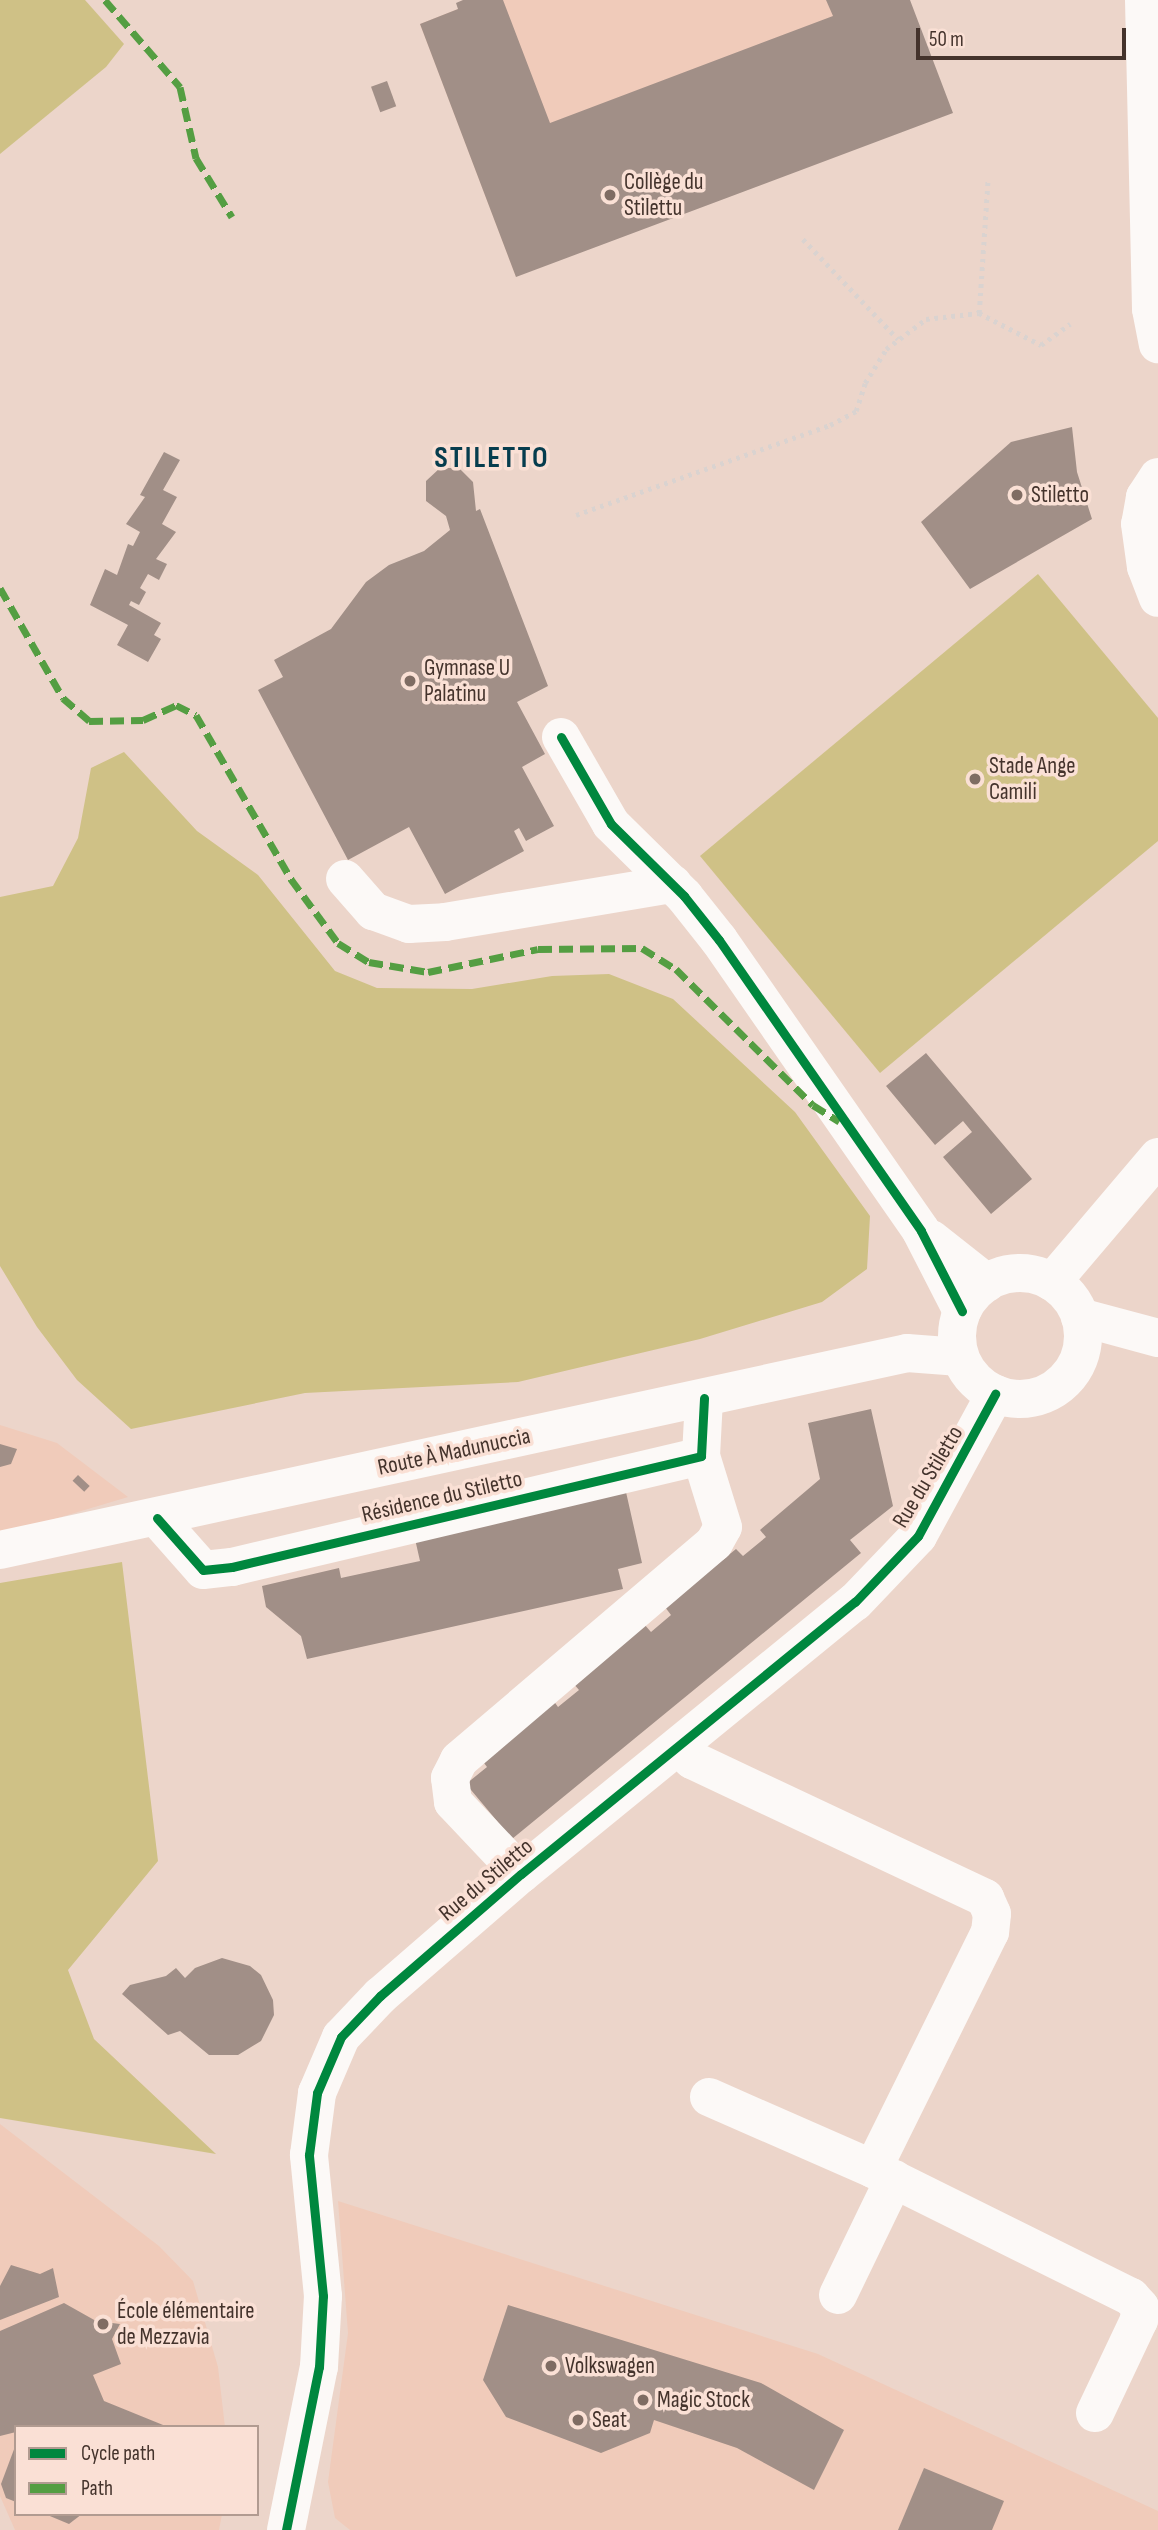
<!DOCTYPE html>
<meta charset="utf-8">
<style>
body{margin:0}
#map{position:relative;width:1158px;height:2530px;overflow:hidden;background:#ecd5ca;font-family:"Sofia Sans Condensed",sans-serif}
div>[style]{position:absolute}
.built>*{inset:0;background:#f0cbba}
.green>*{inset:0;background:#cfc186}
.building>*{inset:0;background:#a18f87;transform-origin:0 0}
.path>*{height:4.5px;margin-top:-2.25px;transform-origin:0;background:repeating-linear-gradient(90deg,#dad3d0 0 3.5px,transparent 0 8.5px)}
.minor>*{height:38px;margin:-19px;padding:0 19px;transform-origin:19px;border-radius:19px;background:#fcf9f7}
.major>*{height:38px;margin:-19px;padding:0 19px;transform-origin:19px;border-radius:19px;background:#fcf9f7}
.major>.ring{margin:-19px;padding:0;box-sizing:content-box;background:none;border:38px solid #fcf9f7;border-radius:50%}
.quiet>*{height:7px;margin-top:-3.5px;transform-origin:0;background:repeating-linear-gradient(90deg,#549e42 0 14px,transparent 0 21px)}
.cycleway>*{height:9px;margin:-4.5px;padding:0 4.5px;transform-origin:4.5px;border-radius:4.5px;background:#00873e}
.dots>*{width:19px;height:19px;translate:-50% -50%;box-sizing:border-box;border:4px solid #fae0d5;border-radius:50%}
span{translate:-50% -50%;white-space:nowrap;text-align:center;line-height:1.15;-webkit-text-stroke:7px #fae0d5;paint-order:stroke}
.poi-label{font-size:23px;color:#44332c}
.left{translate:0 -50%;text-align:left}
.street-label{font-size:23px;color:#44332c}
.district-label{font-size:30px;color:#073d4e;font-weight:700;letter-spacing:2px}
.legend{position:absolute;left:14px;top:2425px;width:245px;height:91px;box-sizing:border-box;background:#fae0d5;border:2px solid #b19b91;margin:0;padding:9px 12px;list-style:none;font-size:21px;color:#44332c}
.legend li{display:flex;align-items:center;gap:14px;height:35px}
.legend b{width:35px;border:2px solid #b19b91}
.scale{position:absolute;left:916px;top:28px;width:210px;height:32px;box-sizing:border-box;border:4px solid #44332c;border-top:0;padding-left:9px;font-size:21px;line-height:24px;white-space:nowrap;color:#44332c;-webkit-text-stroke:5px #fae0d5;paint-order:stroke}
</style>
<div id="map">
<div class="built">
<i style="clip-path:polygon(481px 0,910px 0,516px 277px,420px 24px)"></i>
<i style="clip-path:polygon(0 1425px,57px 1443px,128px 1497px,31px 1526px,0 1531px)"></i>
<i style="clip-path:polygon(0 2124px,159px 2246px,193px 2281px,218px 2367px,225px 2427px,16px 2427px,16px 2514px,222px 2514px,219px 2530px,15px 2530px,0 2496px)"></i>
<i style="clip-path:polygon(338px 2201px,818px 2354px,1158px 2511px,1158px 2530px,350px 2530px,335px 2518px,328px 2482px,348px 2333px)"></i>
</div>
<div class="green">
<i style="clip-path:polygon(0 0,85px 0,124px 44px,106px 67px,0 154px)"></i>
<i style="clip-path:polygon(1038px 574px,1158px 718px,1158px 841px,880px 1073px,700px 856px)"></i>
<i style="clip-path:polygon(124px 752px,197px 831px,258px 875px,335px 971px,377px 988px,472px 989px,552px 976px,609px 974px,673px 999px,795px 1112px,870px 1216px,867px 1269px,822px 1302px,700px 1339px,518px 1382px,305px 1393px,131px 1429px,77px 1380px,37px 1327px,0 1266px,0 897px,53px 886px,78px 838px,91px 768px)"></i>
<i style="clip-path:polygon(122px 1562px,158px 1861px,68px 1970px,94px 2039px,216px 2154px,0 2118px,0 1583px)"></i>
</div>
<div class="building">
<i style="clip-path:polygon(463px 0,503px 0,550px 123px,833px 16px,826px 0,910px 0,953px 113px,516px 277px,420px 24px,458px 9px,456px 3px)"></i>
<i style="left:387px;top:81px;width:27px;height:17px;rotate:70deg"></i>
<i style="clip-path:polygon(1072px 427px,1077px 472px,1092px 519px,970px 589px,921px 522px,1011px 442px)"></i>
<i style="clip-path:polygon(164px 452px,180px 460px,163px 490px,177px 497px,162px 524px,176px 532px,156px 559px,167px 564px,159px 580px,148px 574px,140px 588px,146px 592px,139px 605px,131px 601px,129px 605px,161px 623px,154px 635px,161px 639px,148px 662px,117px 645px,128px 625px,90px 605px,105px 569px,117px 575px,128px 544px,133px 546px,140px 532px,126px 524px,145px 497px,140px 495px)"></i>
<i style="clip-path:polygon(440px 468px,459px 468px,473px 482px,476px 511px,480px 509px,548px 686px,517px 702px,545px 754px,522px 767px,554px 826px,526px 841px,519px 828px,514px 831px,524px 851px,445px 894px,409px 827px,348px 860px,258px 690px,283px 677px,274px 660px,331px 629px,366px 582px,389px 565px,424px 551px,450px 530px,446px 516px,426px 501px,426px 481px)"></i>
<i style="clip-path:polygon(926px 1053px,1032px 1179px,991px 1214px,943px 1157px,972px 1132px,963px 1121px,935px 1145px,886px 1086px)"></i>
<i style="clip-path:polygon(871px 1409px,893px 1506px,850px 1540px,861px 1553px,512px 1839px,466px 1784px,487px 1767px,481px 1759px,553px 1700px,558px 1707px,579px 1690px,573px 1683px,644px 1624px,651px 1632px,671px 1615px,665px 1607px,736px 1549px,743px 1556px,766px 1537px,760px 1530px,820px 1479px,808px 1423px)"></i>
<i style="clip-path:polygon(0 1444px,17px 1449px,11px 1464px,0 1467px)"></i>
<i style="left:78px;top:1475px;width:16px;height:8px;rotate:43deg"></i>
<i style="clip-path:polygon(626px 1492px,642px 1563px,618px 1569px,623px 1589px,307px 1659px,301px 1636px,266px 1607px,262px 1586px,339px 1568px,341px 1578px,420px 1561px,415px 1539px)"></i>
<i style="clip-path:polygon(222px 1958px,250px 1966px,261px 1975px,273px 2000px,274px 2015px,261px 2041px,238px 2055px,209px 2055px,180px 2031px,168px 2035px,122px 1994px,130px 1985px,166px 1976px,176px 1968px,185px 1978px,195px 1968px)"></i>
<i style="clip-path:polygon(11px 2265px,40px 2274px,53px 2268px,59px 2297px,0 2320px,0 2286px)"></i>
<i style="clip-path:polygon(64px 2303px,96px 2321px,120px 2324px,112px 2339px,121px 2364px,93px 2375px,104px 2401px,168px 2427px,16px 2427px,16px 2432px,0 2436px,0 2331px)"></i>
<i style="clip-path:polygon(508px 2305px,761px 2383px,844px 2430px,814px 2490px,737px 2448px,654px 2420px,650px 2433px,601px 2453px,506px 2417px,483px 2380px)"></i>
<i style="clip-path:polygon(16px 2444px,16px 2502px,6px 2498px,1px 2484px)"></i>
<i style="clip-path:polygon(924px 2468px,1004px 2501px,992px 2530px,898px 2530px)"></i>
<i style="clip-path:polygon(45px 2514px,82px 2514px,69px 2524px)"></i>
</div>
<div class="path">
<i style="left:803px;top:239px;width:138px;rotate:46.5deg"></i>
<i style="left:979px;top:313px;width:135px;rotate:-86.2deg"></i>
<i style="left:576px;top:515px;width:269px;rotate:-19.5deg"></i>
<i style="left:830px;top:425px;width:30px;rotate:-28deg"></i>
<i style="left:856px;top:411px;width:29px;rotate:-72deg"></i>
<i style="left:865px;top:383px;width:40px;rotate:-58deg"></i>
<i style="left:886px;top:349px;width:50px;rotate:-36.9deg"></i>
<i style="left:926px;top:319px;width:53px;rotate:-6.5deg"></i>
<i style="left:979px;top:313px;width:70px;rotate:27.3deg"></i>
<i style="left:1041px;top:345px;width:36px;rotate:-36deg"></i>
</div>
<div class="minor">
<i style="left:1144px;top:0;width:309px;rotate:88.7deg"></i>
<i style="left:1151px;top:309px;width:36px;rotate:79deg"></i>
<i style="left:1158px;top:477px;width:24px;rotate:123deg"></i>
<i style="left:1145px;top:497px;width:27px;rotate:100deg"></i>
<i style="left:1140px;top:524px;width:43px;rotate:82.1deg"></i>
<i style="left:1146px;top:567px;width:33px;rotate:69deg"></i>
<i style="left:561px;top:737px;width:100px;rotate:60.1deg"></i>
<i style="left:611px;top:824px;width:103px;rotate:44.6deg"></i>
<i style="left:684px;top:896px;width:56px;rotate:51.5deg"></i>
<i style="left:719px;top:940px;width:354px;rotate:55.2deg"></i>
<i style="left:921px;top:1231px;width:90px;rotate:62.9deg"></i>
<i style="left:345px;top:879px;width:43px;rotate:48.8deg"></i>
<i style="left:373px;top:911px;width:38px;rotate:20deg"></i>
<i style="left:409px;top:924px;width:36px;rotate:-3deg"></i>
<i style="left:445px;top:922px;width:231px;rotate:-9.5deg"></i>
<i style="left:931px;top:1239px;width:71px;rotate:38.2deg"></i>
<i style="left:1052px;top:1282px;width:164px;rotate:-49.7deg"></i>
<i style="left:157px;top:1518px;width:69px;rotate:48.5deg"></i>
<i style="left:203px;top:1570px;width:29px;rotate:-6deg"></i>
<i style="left:232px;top:1567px;width:482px;rotate:-13.3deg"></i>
<i style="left:701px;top:1456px;width:58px;rotate:-87deg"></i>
<i style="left:679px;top:1746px;width:19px;rotate:47deg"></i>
<i style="left:692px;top:1760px;width:324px;rotate:25.2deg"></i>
<i style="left:985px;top:1898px;width:17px;rotate:66deg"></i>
<i style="left:992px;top:1914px;width:18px;rotate:96deg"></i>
<i style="left:990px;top:1932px;width:264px;rotate:116.3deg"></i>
<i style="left:521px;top:1874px;width:99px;rotate:-133.4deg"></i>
<i style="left:453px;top:1802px;width:24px;rotate:-97deg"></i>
<i style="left:450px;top:1778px;width:20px;rotate:-63deg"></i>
<i style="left:459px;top:1760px;width:335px;rotate:-40.4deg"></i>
<i style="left:714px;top:1543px;width:18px;rotate:-61deg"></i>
<i style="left:723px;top:1527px;width:74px;rotate:-107.2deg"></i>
<i style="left:709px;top:2097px;width:179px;rotate:23.7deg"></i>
<i style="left:873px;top:2169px;width:288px;rotate:26.4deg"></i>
<i style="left:1131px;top:2297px;width:13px;rotate:48deg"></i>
<i style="left:1140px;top:2307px;width:13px;rotate:94deg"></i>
<i style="left:1139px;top:2320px;width:103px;rotate:115.3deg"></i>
<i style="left:838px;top:2295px;width:129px;rotate:-64.2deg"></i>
<i style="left:286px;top:2530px;width:166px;rotate:-78.6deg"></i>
<i style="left:319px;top:2367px;width:71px;rotate:-86.8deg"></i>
<i style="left:323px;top:2296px;width:142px;rotate:-95.7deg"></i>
<i style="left:309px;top:2155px;width:63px;rotate:-82.6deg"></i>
<i style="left:317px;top:2093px;width:61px;rotate:-66.8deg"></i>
<i style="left:341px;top:2037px;width:57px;rotate:-46.4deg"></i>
<i style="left:380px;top:1996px;width:186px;rotate:-40.9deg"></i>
<i style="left:521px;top:1874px;width:431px;rotate:-39.2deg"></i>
<i style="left:855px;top:1602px;width:91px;rotate:-46.3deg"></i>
<i style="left:918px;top:1536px;width:162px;rotate:-61.5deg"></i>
</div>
<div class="major">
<i class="ring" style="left:957px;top:1273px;width:88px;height:88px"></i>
<i style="left:1080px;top:1317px;width:81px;rotate:15.1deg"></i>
<i style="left:0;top:1550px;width:928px;rotate:-12.25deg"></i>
<i style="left:907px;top:1353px;width:53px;rotate:4.3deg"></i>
</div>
<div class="quiet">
<i style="left:105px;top:0;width:115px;rotate:49.2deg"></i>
<i style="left:180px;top:87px;width:73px;rotate:77.3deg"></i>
<i style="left:196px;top:158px;width:69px;rotate:58.6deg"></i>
<i style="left:0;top:588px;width:127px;rotate:60.2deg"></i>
<i style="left:63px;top:698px;width:35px;rotate:41deg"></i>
<i style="left:89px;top:721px;width:54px;rotate:-1.1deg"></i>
<i style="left:143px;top:720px;width:36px;rotate:-24deg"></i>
<i style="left:176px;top:705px;width:22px;rotate:27deg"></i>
<i style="left:196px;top:715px;width:190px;rotate:59.9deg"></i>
<i style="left:291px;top:879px;width:79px;rotate:53.7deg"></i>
<i style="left:338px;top:943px;width:36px;rotate:32deg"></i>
<i style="left:369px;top:962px;width:60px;rotate:9.6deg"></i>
<i style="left:428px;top:972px;width:112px;rotate:-11.8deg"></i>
<i style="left:538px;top:949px;width:104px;rotate:-0.6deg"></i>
<i style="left:642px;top:948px;width:40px;rotate:32deg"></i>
<i style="left:676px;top:969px;width:193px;rotate:44.8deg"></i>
<i style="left:813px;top:1105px;width:31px;rotate:32deg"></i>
</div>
<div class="cycleway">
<i style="left:561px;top:737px;width:100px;rotate:60.1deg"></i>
<i style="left:611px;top:824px;width:103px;rotate:44.6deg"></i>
<i style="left:684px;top:896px;width:56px;rotate:51.5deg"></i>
<i style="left:719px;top:940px;width:354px;rotate:55.2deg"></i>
<i style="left:921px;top:1231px;width:90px;rotate:62.9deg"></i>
<i style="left:157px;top:1518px;width:69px;rotate:48.5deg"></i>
<i style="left:203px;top:1570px;width:29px;rotate:-6deg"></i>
<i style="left:232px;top:1567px;width:482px;rotate:-13.3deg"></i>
<i style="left:701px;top:1456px;width:58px;rotate:-87deg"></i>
<i style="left:286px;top:2530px;width:166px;rotate:-78.6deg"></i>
<i style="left:319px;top:2367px;width:71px;rotate:-86.8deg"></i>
<i style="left:323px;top:2296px;width:142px;rotate:-95.7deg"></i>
<i style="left:309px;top:2155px;width:63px;rotate:-82.6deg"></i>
<i style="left:317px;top:2093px;width:61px;rotate:-66.8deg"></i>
<i style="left:341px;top:2037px;width:57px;rotate:-46.4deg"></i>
<i style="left:380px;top:1996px;width:186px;rotate:-40.9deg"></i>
<i style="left:521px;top:1874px;width:431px;rotate:-39.2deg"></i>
<i style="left:855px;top:1602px;width:91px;rotate:-46.3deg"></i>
<i style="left:918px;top:1536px;width:162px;rotate:-61.5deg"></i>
</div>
<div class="dots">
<i style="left:610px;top:195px;background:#7f6c63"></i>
<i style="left:1017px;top:495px;background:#7f6c63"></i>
<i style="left:410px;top:681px;background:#7f6c63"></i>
<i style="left:975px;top:779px;background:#7f6c63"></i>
<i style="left:103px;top:2324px;background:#7f6c63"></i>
<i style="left:551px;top:2366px;background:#7f6c63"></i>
<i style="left:643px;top:2400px;background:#7f6c63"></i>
<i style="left:578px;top:2420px;background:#7f6c63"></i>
</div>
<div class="poi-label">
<span class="left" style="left:624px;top:195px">Collège du<br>Stilettu</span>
<span class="left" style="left:1031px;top:495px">Stiletto</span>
<span class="left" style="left:424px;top:681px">Gymnase U<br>Palatinu</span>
<span class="left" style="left:989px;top:779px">Stade Ange<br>Camili</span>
<span class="left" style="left:117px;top:2324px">École élémentaire<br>de Mezzavia</span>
<span class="left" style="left:565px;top:2366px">Volkswagen</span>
<span class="left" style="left:657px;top:2400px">Magic Stock</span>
<span class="left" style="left:592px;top:2420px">Seat</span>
</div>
<div class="street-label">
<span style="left:454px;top:1452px;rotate:-12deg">Route À Madunuccia</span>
<span style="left:928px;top:1477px;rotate:-59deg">Rue du Stiletto</span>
<span style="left:442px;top:1497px;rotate:-13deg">Résidence du Stiletto</span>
<span style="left:486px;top:1880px;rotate:-40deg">Rue du Stiletto</span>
</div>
<div class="district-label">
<span style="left:492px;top:458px">STILETTO</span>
</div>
<ul class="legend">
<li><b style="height:9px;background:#00873e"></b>Cycle path</li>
<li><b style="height:9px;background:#549e42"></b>Path</li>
</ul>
<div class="scale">50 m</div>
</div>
